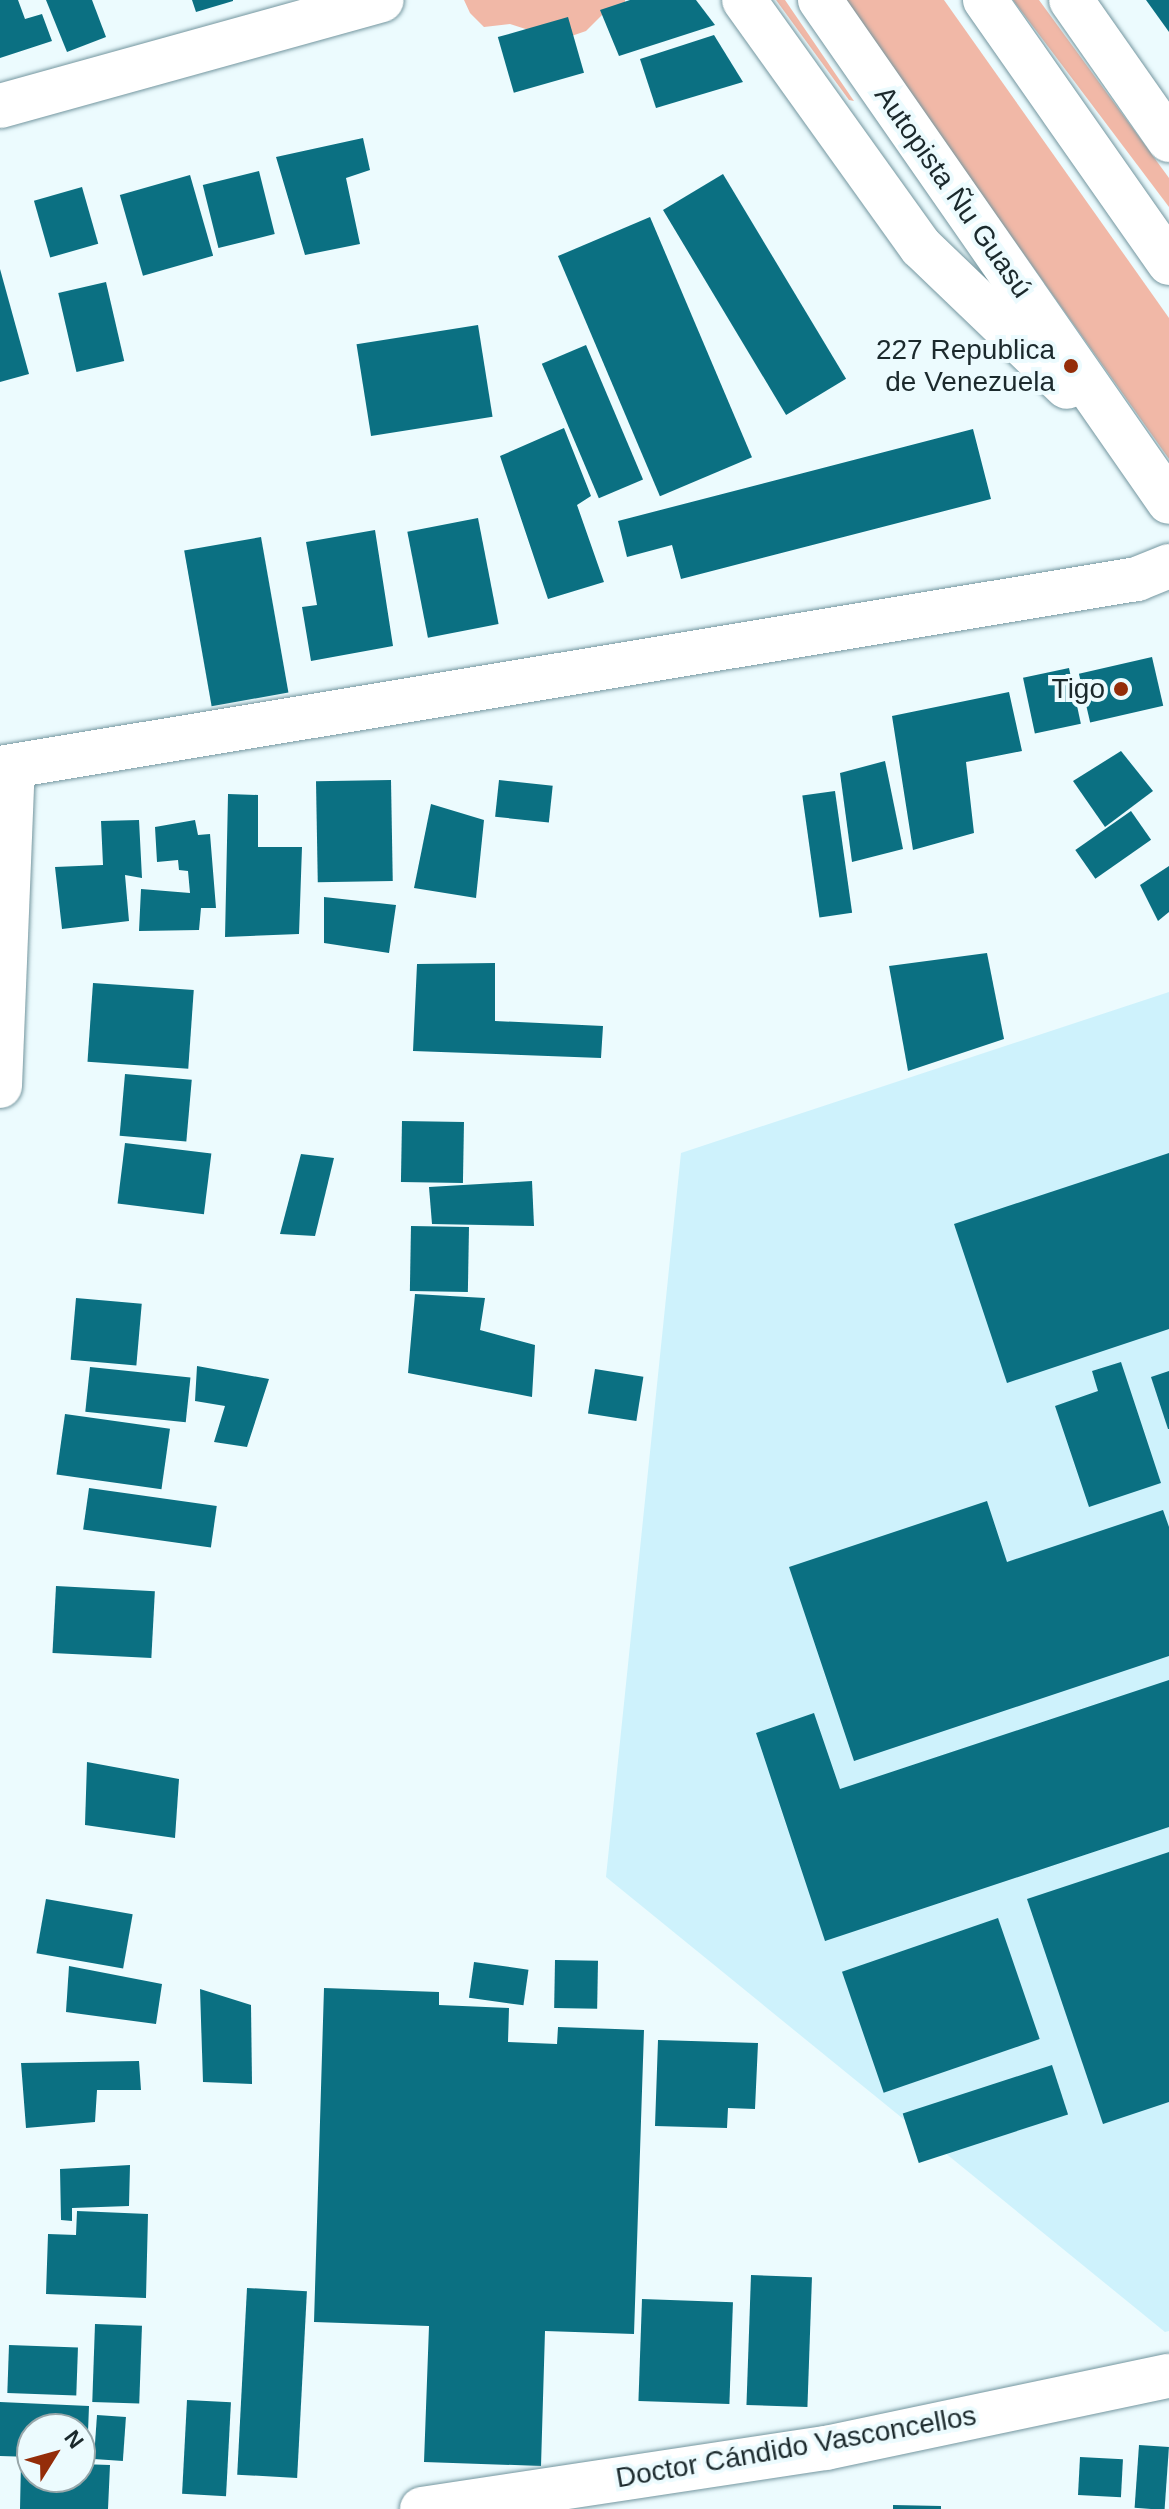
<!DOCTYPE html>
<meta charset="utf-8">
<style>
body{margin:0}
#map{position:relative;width:1169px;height:2509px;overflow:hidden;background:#ecfbfe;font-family:Helvetica,sans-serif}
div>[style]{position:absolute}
.built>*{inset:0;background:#cef2fc}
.green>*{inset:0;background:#f1b8a7}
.building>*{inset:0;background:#0b7082;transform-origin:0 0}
.roads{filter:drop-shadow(0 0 2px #74969f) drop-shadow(0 0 2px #74969f)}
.minor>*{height:44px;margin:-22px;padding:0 22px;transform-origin:22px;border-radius:22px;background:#fff}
.motorway>*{height:44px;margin:-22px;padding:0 22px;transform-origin:22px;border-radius:22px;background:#fff}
.dots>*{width:22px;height:22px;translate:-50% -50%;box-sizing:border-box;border:4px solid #ecfbfe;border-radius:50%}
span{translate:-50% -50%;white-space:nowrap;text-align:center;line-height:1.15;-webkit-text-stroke:8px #ecfbfe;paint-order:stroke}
.street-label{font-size:28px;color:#1b292c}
.poi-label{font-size:28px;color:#1b292c}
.right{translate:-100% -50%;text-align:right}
.north{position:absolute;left:16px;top:2413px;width:80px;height:80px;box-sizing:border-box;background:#ecfbfe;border:2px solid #98a7aa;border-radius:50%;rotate:53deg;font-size:22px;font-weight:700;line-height:32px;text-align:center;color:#1b292c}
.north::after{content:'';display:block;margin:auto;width:28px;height:36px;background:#942d09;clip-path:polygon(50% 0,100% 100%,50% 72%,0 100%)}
</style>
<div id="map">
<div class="built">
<i style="clip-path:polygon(1169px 992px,1169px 2331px,1165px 2332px,606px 1877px,681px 1153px)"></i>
</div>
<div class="green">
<i style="clip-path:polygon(464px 0,625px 0,625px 2px,602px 15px,586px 31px,560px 40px,510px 24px,484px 27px,470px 13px)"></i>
<i style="clip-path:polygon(776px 0,785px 0,854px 101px,849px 100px)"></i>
<i style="clip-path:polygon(844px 0,944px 0,1169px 318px,1169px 459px)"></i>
<i style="clip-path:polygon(1013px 0,1039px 0,1169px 178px,1169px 207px)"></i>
</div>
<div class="building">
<i style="clip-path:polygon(0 0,18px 0,25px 19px,42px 14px,52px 41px,0 58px)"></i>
<i style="clip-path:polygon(46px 0,92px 0,106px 37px,67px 52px)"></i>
<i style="clip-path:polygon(192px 0,233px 0,233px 1px,196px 12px)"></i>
<i style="clip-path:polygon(630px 0,696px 0,715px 25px,619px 56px,600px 10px)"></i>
<i style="clip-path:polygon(1146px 0,1169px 0,1169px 32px)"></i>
<i style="left:568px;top:17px;width:58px;height:73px;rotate:74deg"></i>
<i style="clip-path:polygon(714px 35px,743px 82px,656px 108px,640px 59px)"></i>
<i style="clip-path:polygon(363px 138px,370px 170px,346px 178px,360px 244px,305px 255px,276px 157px)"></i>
<i style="left:259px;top:171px;width:65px;height:58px;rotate:76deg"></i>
<i style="left:723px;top:174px;width:239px;height:70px;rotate:59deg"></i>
<i style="left:190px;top:175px;width:84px;height:73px;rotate:74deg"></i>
<i style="left:82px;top:187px;width:59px;height:50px;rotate:74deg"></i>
<i style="left:650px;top:217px;width:261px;height:100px;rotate:67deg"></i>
<i style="clip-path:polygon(0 269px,29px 374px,0 382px)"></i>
<i style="left:106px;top:282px;width:81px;height:49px;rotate:77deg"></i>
<i style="left:478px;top:325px;width:93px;height:123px;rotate:81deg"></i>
<i style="left:586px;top:345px;width:146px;height:48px;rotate:67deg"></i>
<i style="clip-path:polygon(564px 428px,591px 496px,577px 505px,604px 582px,548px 599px,500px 456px)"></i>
<i style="clip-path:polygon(973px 429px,991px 499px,681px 579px,672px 545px,627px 557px,618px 521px)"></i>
<i style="left:478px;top:518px;width:108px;height:72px;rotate:79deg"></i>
<i style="clip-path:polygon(375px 530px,393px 646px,311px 661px,302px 607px,317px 605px,306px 542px)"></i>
<i style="left:261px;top:537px;width:158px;height:78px;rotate:80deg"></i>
<i style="left:1152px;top:657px;width:50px;height:75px;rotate:77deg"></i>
<i style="left:1069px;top:668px;width:57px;height:47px;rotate:78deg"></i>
<i style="clip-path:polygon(1009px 692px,1022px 751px,966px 762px,974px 833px,913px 850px,892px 716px)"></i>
<i style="clip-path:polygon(1121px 751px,1153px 791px,1105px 827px,1073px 781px)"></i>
<i style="clip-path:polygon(885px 761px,903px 849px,852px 862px,840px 773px)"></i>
<i style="left:391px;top:780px;width:101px;height:75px;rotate:89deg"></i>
<i style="left:499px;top:780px;width:54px;height:37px;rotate:6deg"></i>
<i style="left:835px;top:791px;width:123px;height:33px;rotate:82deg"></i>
<i style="clip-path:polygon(228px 794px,258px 795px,258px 847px,302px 847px,299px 934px,225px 937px)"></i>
<i style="clip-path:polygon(431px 804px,484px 820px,476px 898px,414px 888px)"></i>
<i style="left:1131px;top:811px;width:35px;height:68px;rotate:55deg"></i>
<i style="clip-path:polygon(139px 820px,142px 878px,125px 875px,129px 921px,62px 929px,55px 867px,103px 865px,101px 821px)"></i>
<i style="clip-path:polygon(195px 820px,198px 835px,210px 834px,216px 908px,201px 908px,199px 930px,139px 931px,141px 889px,190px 893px,188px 871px,179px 870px,178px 860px,157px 862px,155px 827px)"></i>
<i style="clip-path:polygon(1169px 866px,1169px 912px,1158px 921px,1140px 885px)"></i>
<i style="clip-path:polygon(324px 897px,396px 905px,389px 953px,324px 943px)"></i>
<i style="clip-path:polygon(987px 953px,1004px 1039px,908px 1071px,889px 966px)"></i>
<i style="clip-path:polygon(495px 963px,495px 1021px,603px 1026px,601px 1058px,413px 1051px,417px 964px)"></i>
<i style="left:93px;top:983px;width:101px;height:79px;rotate:4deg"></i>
<i style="left:125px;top:1074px;width:67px;height:62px;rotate:5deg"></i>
<i style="left:402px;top:1121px;width:62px;height:61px;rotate:1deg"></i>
<i style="left:125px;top:1143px;width:87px;height:61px;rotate:7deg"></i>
<i style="clip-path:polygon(1169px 1153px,1169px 1329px,1007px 1383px,954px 1224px)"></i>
<i style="clip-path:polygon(301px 1154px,334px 1158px,315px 1236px,280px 1234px)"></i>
<i style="clip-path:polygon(532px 1181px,534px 1226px,432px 1224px,429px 1187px)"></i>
<i style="left:411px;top:1226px;width:58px;height:65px;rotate:1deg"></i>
<i style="clip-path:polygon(415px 1294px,485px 1298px,480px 1330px,535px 1345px,532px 1397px,408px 1373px)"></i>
<i style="left:76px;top:1298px;width:66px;height:62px;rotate:5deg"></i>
<i style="clip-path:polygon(1121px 1362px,1161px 1483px,1089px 1507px,1055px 1406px,1098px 1391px,1092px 1371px)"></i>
<i style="clip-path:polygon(197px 1366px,269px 1379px,247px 1447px,214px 1442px,225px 1406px,195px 1401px)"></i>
<i style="left:90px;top:1367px;width:101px;height:45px;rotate:6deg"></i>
<i style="left:595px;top:1369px;width:49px;height:45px;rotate:9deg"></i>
<i style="clip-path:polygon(1169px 1371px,1169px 1429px,1168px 1429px,1151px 1377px)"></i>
<i style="left:65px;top:1414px;width:106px;height:61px;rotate:8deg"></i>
<i style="left:89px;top:1488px;width:129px;height:42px;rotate:8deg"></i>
<i style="clip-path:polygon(987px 1501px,1007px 1562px,1163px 1510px,1169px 1527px,1169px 1656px,854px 1761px,789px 1567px)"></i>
<i style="left:56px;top:1586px;width:99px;height:67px;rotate:3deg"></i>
<i style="clip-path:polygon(1169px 1680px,1169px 1827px,825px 1941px,756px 1733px,814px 1713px,840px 1789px)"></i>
<i style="clip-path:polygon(87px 1762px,179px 1779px,175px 1838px,85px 1825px)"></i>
<i style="clip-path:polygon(1169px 1852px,1169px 2102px,1103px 2124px,1027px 1899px)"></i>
<i style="left:46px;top:1899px;width:88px;height:55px;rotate:10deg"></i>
<i style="left:998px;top:1918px;width:128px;height:165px;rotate:71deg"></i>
<i style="left:555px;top:1960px;width:43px;height:48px;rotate:1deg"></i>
<i style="left:474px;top:1962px;width:55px;height:36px;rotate:8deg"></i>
<i style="clip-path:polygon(69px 1966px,162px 1984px,156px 2024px,66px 2012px)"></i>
<i style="clip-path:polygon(324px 1988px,439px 1992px,439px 2005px,509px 2008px,508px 2042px,557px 2044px,558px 2027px,644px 2030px,634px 2334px,545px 2331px,541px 2466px,424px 2462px,429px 2326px,314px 2322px)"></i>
<i style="clip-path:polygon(200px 1989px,251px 2005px,252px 2084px,203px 2082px)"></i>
<i style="clip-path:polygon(658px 2040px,758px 2043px,755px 2109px,728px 2108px,727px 2128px,655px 2126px)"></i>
<i style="clip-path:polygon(139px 2061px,141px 2090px,97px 2090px,95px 2122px,26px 2128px,21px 2063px)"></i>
<i style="left:1052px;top:2065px;width:52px;height:157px;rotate:72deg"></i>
<i style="clip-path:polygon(130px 2165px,129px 2206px,72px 2208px,72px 2221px,61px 2220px,60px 2169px)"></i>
<i style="clip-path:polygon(77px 2211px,148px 2214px,146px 2298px,46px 2294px,48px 2234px,76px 2235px)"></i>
<i style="left:751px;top:2275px;width:61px;height:130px;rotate:2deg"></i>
<i style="left:247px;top:2288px;width:60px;height:187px;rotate:3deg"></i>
<i style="left:642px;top:2299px;width:91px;height:102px;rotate:2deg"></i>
<i style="left:95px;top:2324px;width:47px;height:78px;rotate:2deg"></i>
<i style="left:9px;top:2345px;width:69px;height:48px;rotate:2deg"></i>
<i style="left:187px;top:2400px;width:44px;height:94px;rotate:3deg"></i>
<i style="clip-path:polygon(0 2402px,89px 2406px,87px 2459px,80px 2459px,80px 2429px,32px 2429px,32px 2457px,0 2456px)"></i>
<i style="left:97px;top:2415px;width:29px;height:44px;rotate:4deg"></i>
<i style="left:1139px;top:2445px;width:30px;height:63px;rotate:4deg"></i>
<i style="left:1080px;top:2457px;width:43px;height:38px;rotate:3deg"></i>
<i style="clip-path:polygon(21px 2461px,32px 2462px,32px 2477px,80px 2477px,80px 2464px,110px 2465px,108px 2509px,20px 2509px)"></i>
<i style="clip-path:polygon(893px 2505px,941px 2506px,941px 2509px,893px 2509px)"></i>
</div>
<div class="roads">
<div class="minor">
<i style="left:1071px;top:0;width:171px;rotate:55deg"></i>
<i style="left:0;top:106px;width:396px;rotate:-15.5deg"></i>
<i style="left:0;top:768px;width:1153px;rotate:-9.44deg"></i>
<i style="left:1137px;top:579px;width:35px;rotate:-22deg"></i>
<i style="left:0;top:1086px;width:319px;rotate:-87.7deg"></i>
<i style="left:422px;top:2509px;width:409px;rotate:-8.6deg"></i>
<i style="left:826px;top:2448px;width:350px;rotate:-11.9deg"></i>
</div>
<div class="motorway">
<i style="left:744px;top:0;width:304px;rotate:54.4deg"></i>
<i style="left:921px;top:247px;width:202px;rotate:43.8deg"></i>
<i style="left:820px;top:0;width:611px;rotate:55.19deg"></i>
<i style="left:985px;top:0;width:321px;rotate:55deg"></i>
</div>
</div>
<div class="dots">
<i style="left:1071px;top:366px;background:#942d09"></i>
<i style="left:1121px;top:689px;background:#942d09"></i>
</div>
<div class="street-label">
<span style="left:953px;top:192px;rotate:55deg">Autopista Ñu Guasú</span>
<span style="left:796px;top:2447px;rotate:-10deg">Doctor Cándido Vasconcellos</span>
</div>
<div class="poi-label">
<span class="right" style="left:1055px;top:366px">227 Republica<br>de Venezuela</span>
<span class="right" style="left:1105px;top:689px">Tigo</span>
</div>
<div class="north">N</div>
</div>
